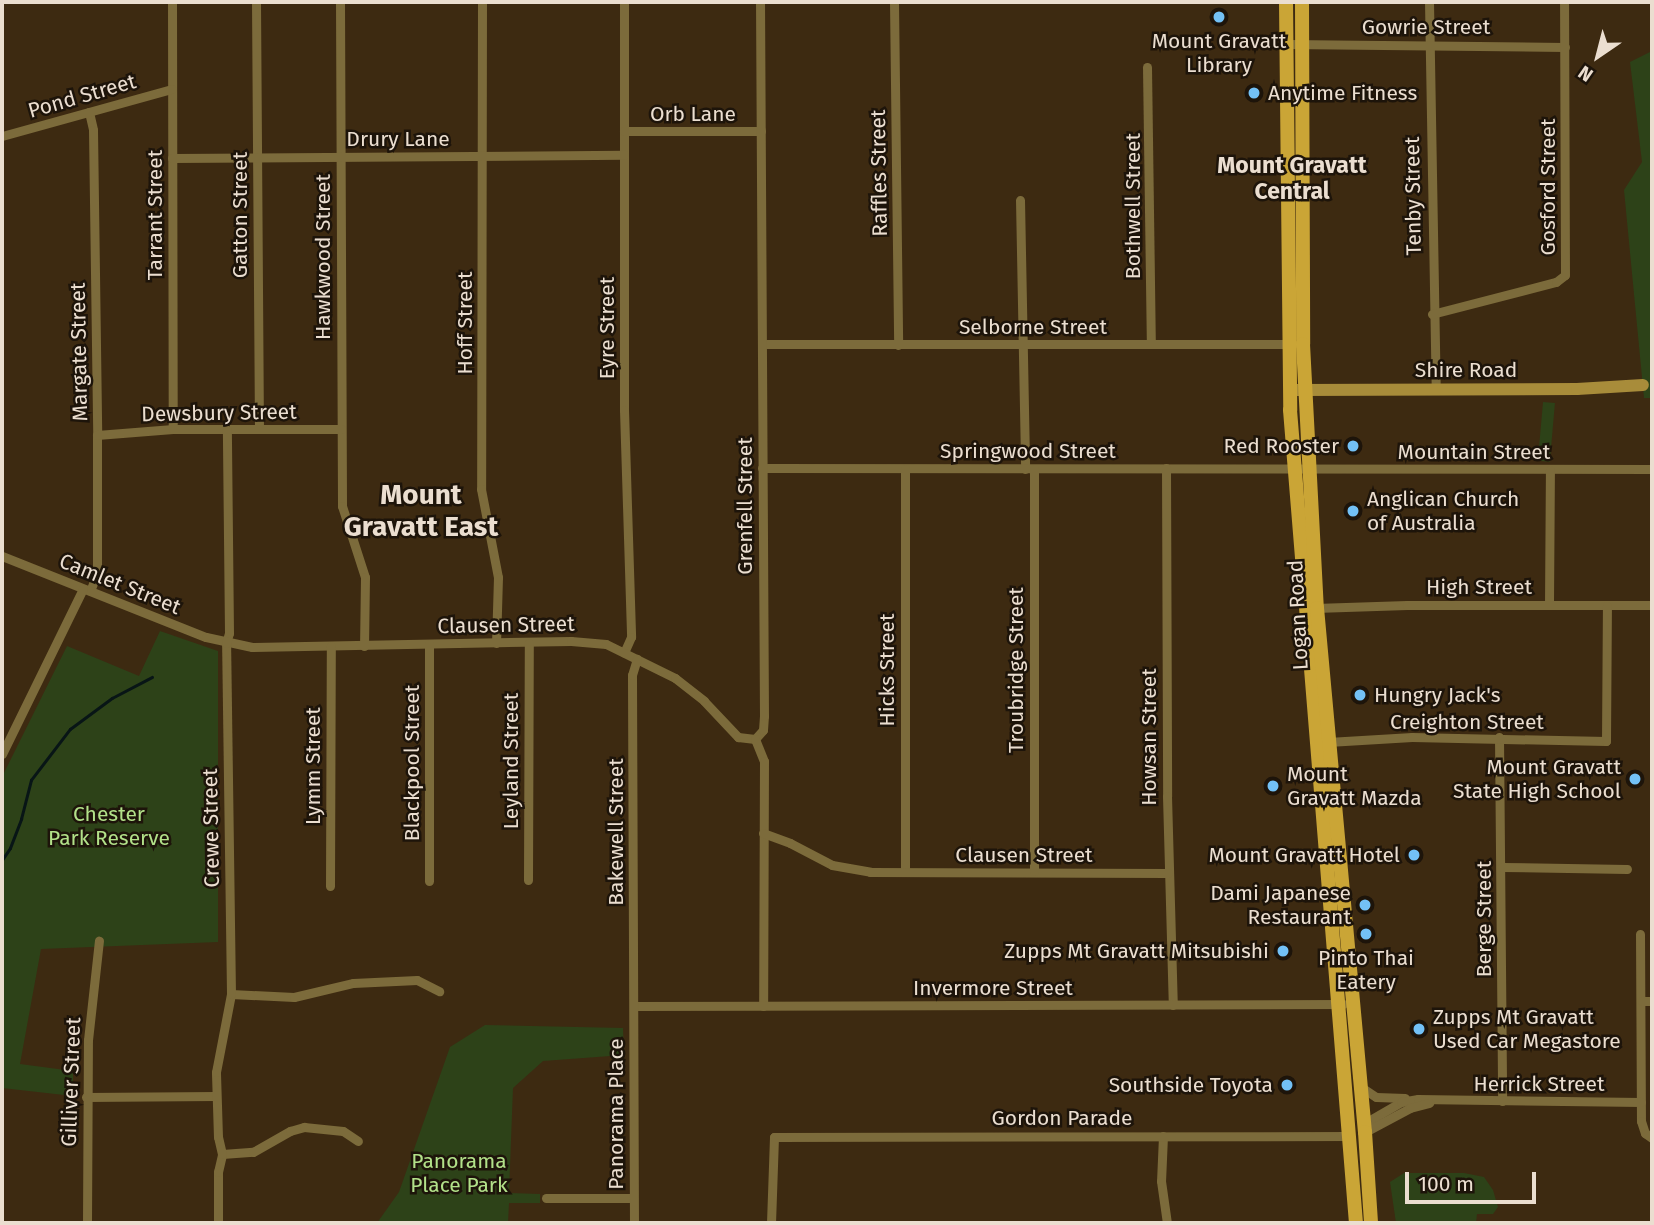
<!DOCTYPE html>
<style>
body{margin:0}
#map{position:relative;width:1654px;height:1225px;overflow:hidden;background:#3d2a11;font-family:"Fira Sans",sans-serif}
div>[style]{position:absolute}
.green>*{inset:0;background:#2d4218;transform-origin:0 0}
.stream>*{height:2.5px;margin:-1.25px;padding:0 1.25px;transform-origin:1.25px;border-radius:1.25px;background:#081516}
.street>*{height:9px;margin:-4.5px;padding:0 4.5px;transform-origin:4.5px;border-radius:4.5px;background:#7c6b3b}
.secondary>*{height:12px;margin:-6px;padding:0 6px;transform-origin:6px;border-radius:6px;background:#a88c3a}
.primary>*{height:14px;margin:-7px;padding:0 7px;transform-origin:7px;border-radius:7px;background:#caa536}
.dots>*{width:19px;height:19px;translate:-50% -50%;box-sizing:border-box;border:4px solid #1d140a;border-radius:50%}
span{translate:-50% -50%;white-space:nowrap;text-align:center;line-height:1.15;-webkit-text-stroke:5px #1d140a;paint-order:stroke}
.street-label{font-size:21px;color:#ebded0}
.poi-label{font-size:21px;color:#ebded0}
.left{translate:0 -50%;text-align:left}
.right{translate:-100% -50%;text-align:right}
.park-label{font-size:21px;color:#b2e189}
.neighbourhood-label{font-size:23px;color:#ebded0;font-weight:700}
.district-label{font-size:28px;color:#ebded0;font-weight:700}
.frame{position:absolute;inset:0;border:4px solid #ebded0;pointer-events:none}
.north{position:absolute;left:1563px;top:21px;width:70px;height:70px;-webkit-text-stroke:5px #1d140a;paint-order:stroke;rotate:215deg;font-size:19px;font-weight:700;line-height:28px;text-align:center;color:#ebded0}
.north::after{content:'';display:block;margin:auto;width:24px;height:32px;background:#ebded0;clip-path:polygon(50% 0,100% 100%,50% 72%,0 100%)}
.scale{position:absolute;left:1405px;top:1172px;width:131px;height:32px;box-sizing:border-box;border:4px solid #ebded0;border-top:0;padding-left:9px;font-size:21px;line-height:24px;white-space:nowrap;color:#ebded0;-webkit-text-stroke:5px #1d140a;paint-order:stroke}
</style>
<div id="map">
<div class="green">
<i style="clip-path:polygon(1652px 51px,1652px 398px,1644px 398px,1624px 190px,1642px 162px,1630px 62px)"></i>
<i style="left:1543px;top:402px;width:12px;height:59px;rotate:5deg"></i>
<i style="clip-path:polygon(160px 631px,218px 651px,218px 942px,41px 949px,20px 1064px,73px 1071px,73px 1096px,2px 1088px,2px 777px,67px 646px,139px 676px)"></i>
<i style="clip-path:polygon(485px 1025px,623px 1028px,624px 1055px,543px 1061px,513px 1088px,509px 1193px,540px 1194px,540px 1203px,509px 1203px,508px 1223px,377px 1223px,399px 1192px,450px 1047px)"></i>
<i style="clip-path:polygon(1404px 1173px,1464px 1173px,1484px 1177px,1493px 1190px,1498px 1207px,1493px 1214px,1477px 1214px,1476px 1223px,1396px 1223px,1390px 1182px)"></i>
</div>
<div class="stream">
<i style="left:2px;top:860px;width:14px;rotate:-56deg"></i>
<i style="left:10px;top:848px;width:31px;rotate:-69deg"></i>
<i style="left:21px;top:819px;width:40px;rotate:-75.6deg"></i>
<i style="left:31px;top:780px;width:64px;rotate:-52.6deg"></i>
<i style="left:70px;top:729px;width:52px;rotate:-36.4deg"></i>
<i style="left:112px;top:698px;width:45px;rotate:-27.7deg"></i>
</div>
<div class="street">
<i style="left:172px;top:2px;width:427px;rotate:89.9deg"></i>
<i style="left:256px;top:2px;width:426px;rotate:89.6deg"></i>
<i style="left:340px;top:2px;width:504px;rotate:89.77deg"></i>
<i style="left:342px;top:506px;width:75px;rotate:72.1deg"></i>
<i style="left:365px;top:577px;width:69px;rotate:90.8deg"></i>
<i style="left:482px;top:2px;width:487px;rotate:90.1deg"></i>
<i style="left:481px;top:489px;width:90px;rotate:79.1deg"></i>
<i style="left:498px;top:577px;width:66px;rotate:91.7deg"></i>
<i style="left:624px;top:2px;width:408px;rotate:90deg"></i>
<i style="left:624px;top:410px;width:227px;rotate:88.2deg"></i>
<i style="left:631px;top:637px;width:17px;rotate:114deg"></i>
<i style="left:894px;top:2px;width:343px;rotate:89.3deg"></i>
<i style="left:1429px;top:2px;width:387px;rotate:89deg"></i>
<i style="left:1287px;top:44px;width:278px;rotate:0.6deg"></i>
<i style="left:1147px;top:67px;width:277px;rotate:89.2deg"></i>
<i style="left:89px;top:112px;width:18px;rotate:77deg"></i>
<i style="left:93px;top:130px;width:305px;rotate:89.2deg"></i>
<i style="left:97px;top:435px;width:138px;rotate:90deg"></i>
<i style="left:97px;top:573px;width:19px;rotate:111deg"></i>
<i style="left:624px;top:131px;width:137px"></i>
<i style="left:2px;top:136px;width:176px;rotate:-15.5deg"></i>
<i style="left:172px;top:158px;width:452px;rotate:-0.4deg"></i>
<i style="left:1020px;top:200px;width:269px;rotate:88.9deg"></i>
<i style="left:1432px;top:314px;width:128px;rotate:-14.5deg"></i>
<i style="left:1556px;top:282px;width:11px;rotate:-38deg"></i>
<i style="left:1565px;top:275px;width:273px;rotate:-90.2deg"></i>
<i style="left:763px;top:344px;width:530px"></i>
<i style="left:97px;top:435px;width:76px;rotate:-4.5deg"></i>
<i style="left:173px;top:429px;width:168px"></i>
<i style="left:762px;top:468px;width:890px;rotate:0.06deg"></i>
<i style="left:1166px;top:468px;width:328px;rotate:89.8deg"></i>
<i style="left:1167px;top:796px;width:209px;rotate:88.4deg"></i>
<i style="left:905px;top:469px;width:403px;rotate:90deg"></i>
<i style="left:2px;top:556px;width:219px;rotate:21.7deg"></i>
<i style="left:206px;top:637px;width:47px;rotate:12.3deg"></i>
<i style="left:252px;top:647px;width:319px;rotate:-1.1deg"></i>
<i style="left:571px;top:641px;width:35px;rotate:5deg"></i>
<i style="left:606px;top:644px;width:77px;rotate:26.2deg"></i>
<i style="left:675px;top:678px;width:37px;rotate:38deg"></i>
<i style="left:704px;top:701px;width:50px;rotate:46.6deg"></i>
<i style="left:738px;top:737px;width:17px;rotate:7deg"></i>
<i style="left:1549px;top:604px;width:134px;rotate:-89.6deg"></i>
<i style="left:1315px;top:608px;width:92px;rotate:-1.9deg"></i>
<i style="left:1407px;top:605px;width:245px"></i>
<i style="left:429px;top:644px;width:237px;rotate:90deg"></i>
<i style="left:1499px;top:737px;width:364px;rotate:89.5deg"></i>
<i style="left:755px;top:739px;width:12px;rotate:-48deg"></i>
<i style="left:763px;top:730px;width:14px;rotate:-86deg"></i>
<i style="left:764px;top:716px;width:714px;rotate:-90.32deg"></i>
<i style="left:755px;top:739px;width:24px;rotate:68deg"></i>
<i style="left:764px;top:761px;width:245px;rotate:90.2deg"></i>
<i style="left:1328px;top:742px;width:84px;rotate:-3.4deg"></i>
<i style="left:1412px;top:737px;width:194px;rotate:1.2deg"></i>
<i style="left:1606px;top:741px;width:135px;rotate:-89.6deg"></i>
<i style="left:2px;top:754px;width:184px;rotate:-63.9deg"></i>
<i style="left:763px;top:833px;width:29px;rotate:20deg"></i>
<i style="left:790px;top:843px;width:47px;rotate:27.6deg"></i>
<i style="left:832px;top:865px;width:39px;rotate:10deg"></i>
<i style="left:870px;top:872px;width:298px;rotate:0.2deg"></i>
<i style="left:1502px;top:867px;width:125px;rotate:0.9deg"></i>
<i style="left:1034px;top:871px;width:402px;rotate:-90deg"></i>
<i style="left:528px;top:880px;width:237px;rotate:-89.8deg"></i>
<i style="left:330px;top:886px;width:240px;rotate:-89.8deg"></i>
<i style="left:1640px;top:934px;width:187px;rotate:89.7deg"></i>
<i style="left:1641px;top:1121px;width:13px;rotate:72deg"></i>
<i style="left:1645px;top:1133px;width:9px;rotate:36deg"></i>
<i style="left:231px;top:994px;width:63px;rotate:2.7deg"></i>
<i style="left:294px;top:997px;width:61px;rotate:-13.3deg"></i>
<i style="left:353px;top:983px;width:64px;rotate:-2.7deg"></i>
<i style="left:417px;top:980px;width:25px;rotate:27deg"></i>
<i style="left:1642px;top:1001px;width:10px"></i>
<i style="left:634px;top:1006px;width:709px;rotate:-0.16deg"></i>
<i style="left:1361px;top:1087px;width:18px;rotate:34deg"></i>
<i style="left:1376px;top:1097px;width:29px;rotate:2deg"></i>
<i style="left:86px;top:1097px;width:130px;rotate:-0.4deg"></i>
<i style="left:1365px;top:1123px;width:42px;rotate:-30.3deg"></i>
<i style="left:1401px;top:1102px;width:17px;rotate:-10deg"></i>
<i style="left:1418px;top:1099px;width:223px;rotate:0.8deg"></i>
<i style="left:1365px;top:1132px;width:51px;rotate:-28.1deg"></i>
<i style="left:1410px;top:1108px;width:20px;rotate:-15deg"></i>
<i style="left:1163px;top:1136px;width:45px;rotate:92.5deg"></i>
<i style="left:1161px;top:1181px;width:42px;rotate:81.9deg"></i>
<i style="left:222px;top:1154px;width:31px;rotate:-4deg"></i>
<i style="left:253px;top:1152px;width:43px;rotate:-29.6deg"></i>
<i style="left:290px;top:1131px;width:15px;rotate:-16deg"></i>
<i style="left:304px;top:1127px;width:39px;rotate:6deg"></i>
<i style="left:343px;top:1131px;width:18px;rotate:34deg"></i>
<i style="left:546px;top:1198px;width:87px"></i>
<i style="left:87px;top:1223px;width:183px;rotate:-89.7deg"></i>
<i style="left:88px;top:1040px;width:100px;rotate:-83.7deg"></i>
<i style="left:218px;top:1223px;width:51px;rotate:-90deg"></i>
<i style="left:218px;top:1172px;width:18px;rotate:-77deg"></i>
<i style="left:222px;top:1154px;width:17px;rotate:-103deg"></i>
<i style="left:218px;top:1137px;width:65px;rotate:-91.8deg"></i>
<i style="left:216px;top:1072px;width:79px;rotate:-79.1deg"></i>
<i style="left:231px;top:994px;width:351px;rotate:-90.8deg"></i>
<i style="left:226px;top:643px;width:10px;rotate:-73deg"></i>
<i style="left:229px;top:633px;width:203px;rotate:-90.6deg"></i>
<i style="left:634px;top:1223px;width:548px;rotate:-90.21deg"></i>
<i style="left:632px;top:675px;width:17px;rotate:-73deg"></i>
<i style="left:771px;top:1223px;width:86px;rotate:-88deg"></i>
<i style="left:774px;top:1137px;width:576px;rotate:-0.1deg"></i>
</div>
<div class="secondary">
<i style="left:1297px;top:390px;width:280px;rotate:-0.2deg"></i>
<i style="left:1577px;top:389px;width:66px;rotate:-3.5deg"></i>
</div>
<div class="primary">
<i style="left:1286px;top:2px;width:408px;rotate:89.4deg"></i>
<i style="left:1290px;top:410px;width:816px;rotate:85.36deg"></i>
<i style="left:1302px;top:2px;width:342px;rotate:89.8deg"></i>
<i style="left:1303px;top:344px;width:264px;rotate:87deg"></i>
<i style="left:1317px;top:608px;width:526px;rotate:84.77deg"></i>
<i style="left:1365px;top:1132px;width:91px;rotate:86.2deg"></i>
</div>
<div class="dots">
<i style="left:1219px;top:17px;background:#73c1f6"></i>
<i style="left:1254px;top:93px;background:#73c1f6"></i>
<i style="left:1353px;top:446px;background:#73c1f6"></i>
<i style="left:1353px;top:511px;background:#73c1f6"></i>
<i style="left:1360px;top:695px;background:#73c1f6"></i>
<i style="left:1635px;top:779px;background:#73c1f6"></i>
<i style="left:1273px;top:786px;background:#73c1f6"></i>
<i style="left:1414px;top:855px;background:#73c1f6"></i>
<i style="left:1365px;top:905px;background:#73c1f6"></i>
<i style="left:1366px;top:934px;background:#73c1f6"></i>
<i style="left:1283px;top:951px;background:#73c1f6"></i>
<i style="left:1419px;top:1029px;background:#73c1f6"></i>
<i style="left:1287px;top:1085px;background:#73c1f6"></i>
</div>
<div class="street-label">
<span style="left:1426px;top:27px">Gowrie Street</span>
<span style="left:82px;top:96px;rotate:-16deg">Pond Street</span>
<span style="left:693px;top:114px">Orb Lane</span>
<span style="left:398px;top:139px">Drury Lane</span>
<span style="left:879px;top:173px;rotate:-91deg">Raffles Street</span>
<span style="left:1548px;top:187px;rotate:-90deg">Gosford Street</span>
<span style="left:1413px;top:196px;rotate:-91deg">Tenby Street</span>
<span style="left:1133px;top:206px;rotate:-90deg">Bothwell Street</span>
<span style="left:155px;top:215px;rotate:-90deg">Tarrant Street</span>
<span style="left:240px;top:215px;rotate:-90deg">Gatton Street</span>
<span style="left:323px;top:257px;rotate:-90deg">Hawkwood Street</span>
<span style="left:465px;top:323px;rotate:-90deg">Hoff Street</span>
<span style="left:1033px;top:327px">Selborne Street</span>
<span style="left:607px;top:328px;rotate:-90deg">Eyre Street</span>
<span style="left:79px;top:352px;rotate:-91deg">Margate Street</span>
<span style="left:1466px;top:370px">Shire Road</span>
<span style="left:219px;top:413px;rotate:-1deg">Dewsbury Street</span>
<span style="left:1028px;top:451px">Springwood Street</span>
<span style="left:1474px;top:452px">Mountain Street</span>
<span style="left:745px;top:506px;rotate:-90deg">Grenfell Street</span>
<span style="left:120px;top:584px;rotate:22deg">Camlet Street</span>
<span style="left:1479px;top:587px">High Street</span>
<span style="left:1298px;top:615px;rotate:-93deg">Logan Road</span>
<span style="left:506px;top:625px;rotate:-1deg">Clausen Street</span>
<span style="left:887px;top:670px;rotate:-90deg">Hicks Street</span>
<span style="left:1016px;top:670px;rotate:-90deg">Troubridge Street</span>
<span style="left:1467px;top:722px">Creighton Street</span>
<span style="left:1149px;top:737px;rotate:-90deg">Howsan Street</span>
<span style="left:511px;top:761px;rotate:-90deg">Leyland Street</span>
<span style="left:412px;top:763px;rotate:-90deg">Blackpool Street</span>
<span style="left:313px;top:766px;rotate:-90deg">Lymm Street</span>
<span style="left:211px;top:828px;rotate:-91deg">Crewe Street</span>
<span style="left:616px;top:832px;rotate:-90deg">Bakewell Street</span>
<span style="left:1024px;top:855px">Clausen Street</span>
<span style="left:1484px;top:919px;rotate:-90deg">Berge Street</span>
<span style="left:993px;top:988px">Invermore Street</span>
<span style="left:71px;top:1082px;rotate:-88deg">Gilliver Street</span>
<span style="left:1539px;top:1084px">Herrick Street</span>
<span style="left:616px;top:1114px;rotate:-90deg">Panorama Place</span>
<span style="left:1062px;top:1118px">Gordon Parade</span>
</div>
<div class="poi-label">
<span style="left:1219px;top:53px">Mount Gravatt<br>Library</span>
<span class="left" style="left:1268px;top:93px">Anytime Fitness</span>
<span class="right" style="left:1339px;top:446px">Red Rooster</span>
<span class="left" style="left:1367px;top:511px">Anglican Church<br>of Australia</span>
<span class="left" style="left:1374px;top:695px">Hungry Jack's</span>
<span class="right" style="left:1621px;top:779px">Mount Gravatt<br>State High School</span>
<span class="left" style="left:1287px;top:786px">Mount<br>Gravatt Mazda</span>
<span class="right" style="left:1400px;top:855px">Mount Gravatt Hotel</span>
<span class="right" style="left:1351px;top:905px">Dami Japanese<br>Restaurant</span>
<span class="right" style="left:1269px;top:951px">Zupps Mt Gravatt Mitsubishi</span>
<span style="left:1366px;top:970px">Pinto Thai<br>Eatery</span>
<span class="left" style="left:1433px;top:1029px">Zupps Mt Gravatt<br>Used Car Megastore</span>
<span class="right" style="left:1273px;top:1085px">Southside Toyota</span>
</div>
<div class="park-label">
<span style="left:109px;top:826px">Chester<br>Park Reserve</span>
<span style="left:459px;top:1173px">Panorama<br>Place Park</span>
</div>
<div class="neighbourhood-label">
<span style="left:1292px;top:178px">Mount Gravatt<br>Central</span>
</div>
<div class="district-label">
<span style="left:421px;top:511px">Mount<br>Gravatt East</span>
</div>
<div class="frame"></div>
<div class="north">N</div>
<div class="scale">100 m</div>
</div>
